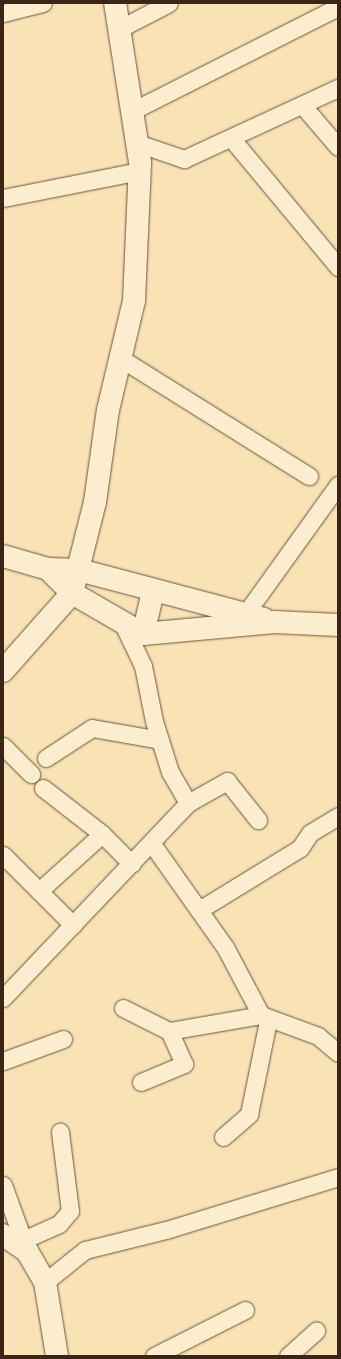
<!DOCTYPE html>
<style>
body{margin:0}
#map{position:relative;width:341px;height:1359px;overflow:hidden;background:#f9e3b4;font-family:"IM FELL English",serif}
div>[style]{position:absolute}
.roads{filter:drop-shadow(0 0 1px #6c543e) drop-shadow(0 0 1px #6c543e)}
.minor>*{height:17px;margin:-8.5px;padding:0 8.5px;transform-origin:8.5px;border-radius:8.5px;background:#fbedce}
.tertiary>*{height:22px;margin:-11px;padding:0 11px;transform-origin:11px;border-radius:11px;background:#fbedce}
span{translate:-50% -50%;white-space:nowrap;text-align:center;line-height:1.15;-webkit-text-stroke:4px #fbedce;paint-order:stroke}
.frame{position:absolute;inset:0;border:4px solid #3d2516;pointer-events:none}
</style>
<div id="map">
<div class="roads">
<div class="minor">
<i style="left:3px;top:13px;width:41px;rotate:-14deg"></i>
<i style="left:119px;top:29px;width:56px;rotate:-27.5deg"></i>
<i style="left:303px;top:106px;width:54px;rotate:49.5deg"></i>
<i style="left:132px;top:111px;width:231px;rotate:-26.8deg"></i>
<i style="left:231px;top:138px;width:168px;rotate:50.3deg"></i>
<i style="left:137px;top:143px;width:50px;rotate:18.8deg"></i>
<i style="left:184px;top:159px;width:170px;rotate:-24.8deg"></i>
<i style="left:3px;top:198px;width:139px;rotate:-11.2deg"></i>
<i style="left:120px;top:358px;width:223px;rotate:32deg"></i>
<i style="left:246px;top:613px;width:158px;rotate:-54.3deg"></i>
<i style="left:3px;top:746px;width:40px;rotate:45deg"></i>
<i style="left:46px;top:758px;width:55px;rotate:-33.1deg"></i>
<i style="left:92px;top:728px;width:69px;rotate:10deg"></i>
<i style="left:43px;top:788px;width:75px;rotate:37.9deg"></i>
<i style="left:102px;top:834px;width:42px;rotate:45deg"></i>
<i style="left:188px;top:803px;width:45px;rotate:-29.4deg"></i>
<i style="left:227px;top:781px;width:50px;rotate:51.5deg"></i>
<i style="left:152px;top:844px;width:126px;rotate:54.7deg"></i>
<i style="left:225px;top:947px;width:77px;rotate:62.1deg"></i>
<i style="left:261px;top:1015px;width:61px;rotate:20.2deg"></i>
<i style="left:318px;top:1036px;width:26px;rotate:40deg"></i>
<i style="left:3px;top:855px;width:99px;rotate:45deg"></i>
<i style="left:39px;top:891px;width:85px;rotate:-42.1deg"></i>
<i style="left:199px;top:910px;width:119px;rotate:-31.5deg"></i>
<i style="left:300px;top:848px;width:18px;rotate:-56deg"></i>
<i style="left:310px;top:833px;width:33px;rotate:-31deg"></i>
<i style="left:3px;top:998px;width:269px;rotate:-46.5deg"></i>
<i style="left:188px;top:803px;width:36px;rotate:-120deg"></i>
<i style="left:170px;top:772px;width:53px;rotate:-107.4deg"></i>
<i style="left:154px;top:721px;width:56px;rotate:-101.3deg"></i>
<i style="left:143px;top:666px;width:49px;rotate:-115.5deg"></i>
<i style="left:123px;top:1008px;width:51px;rotate:26.6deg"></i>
<i style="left:169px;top:1031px;width:93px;rotate:-9.9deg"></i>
<i style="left:3px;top:1061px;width:64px;rotate:-20.1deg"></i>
<i style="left:141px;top:1082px;width:47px;rotate:-22.7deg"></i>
<i style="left:184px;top:1064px;width:36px;rotate:-114deg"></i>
<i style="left:223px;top:1137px;width:35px;rotate:-41deg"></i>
<i style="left:249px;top:1114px;width:95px;rotate:-78.5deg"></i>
<i style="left:3px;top:1185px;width:70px;rotate:70deg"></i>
<i style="left:23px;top:1240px;width:39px;rotate:-24deg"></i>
<i style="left:59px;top:1224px;width:17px;rotate:-50deg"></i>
<i style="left:70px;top:1211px;width:80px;rotate:-97.2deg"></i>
<i style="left:45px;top:1282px;width:51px;rotate:-38.7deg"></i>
<i style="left:85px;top:1250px;width:83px;rotate:-13.9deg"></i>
<i style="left:166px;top:1230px;width:180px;rotate:-17.1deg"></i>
<i style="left:154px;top:1356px;width:102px;rotate:-26.8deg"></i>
<i style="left:288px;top:1356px;width:38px;rotate:-42deg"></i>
</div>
<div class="tertiary">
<i style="left:3px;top:556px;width:47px;rotate:16.1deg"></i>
<i style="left:48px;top:569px;width:31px;rotate:2deg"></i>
<i style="left:79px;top:570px;width:191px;rotate:14.8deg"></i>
<i style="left:48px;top:569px;width:34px;rotate:45deg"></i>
<i style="left:72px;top:593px;width:82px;rotate:30deg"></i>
<i style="left:143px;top:634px;width:132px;rotate:-5.2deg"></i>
<i style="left:274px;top:622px;width:64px;rotate:2.7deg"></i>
<i style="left:143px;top:634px;width:43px;rotate:-76.6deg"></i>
<i style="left:3px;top:671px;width:104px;rotate:-48.5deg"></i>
<i style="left:72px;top:593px;width:94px;rotate:-75.8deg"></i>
<i style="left:95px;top:502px;width:93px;rotate:-82deg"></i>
<i style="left:108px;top:410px;width:112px;rotate:-76.6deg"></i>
<i style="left:134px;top:301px;width:139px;rotate:-87.5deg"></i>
<i style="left:140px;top:162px;width:161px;rotate:-98.9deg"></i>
<i style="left:3px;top:1235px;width:29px;rotate:34deg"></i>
<i style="left:27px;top:1251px;width:36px;rotate:60deg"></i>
<i style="left:45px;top:1282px;width:75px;rotate:80.8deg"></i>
</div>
</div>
<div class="frame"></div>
</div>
